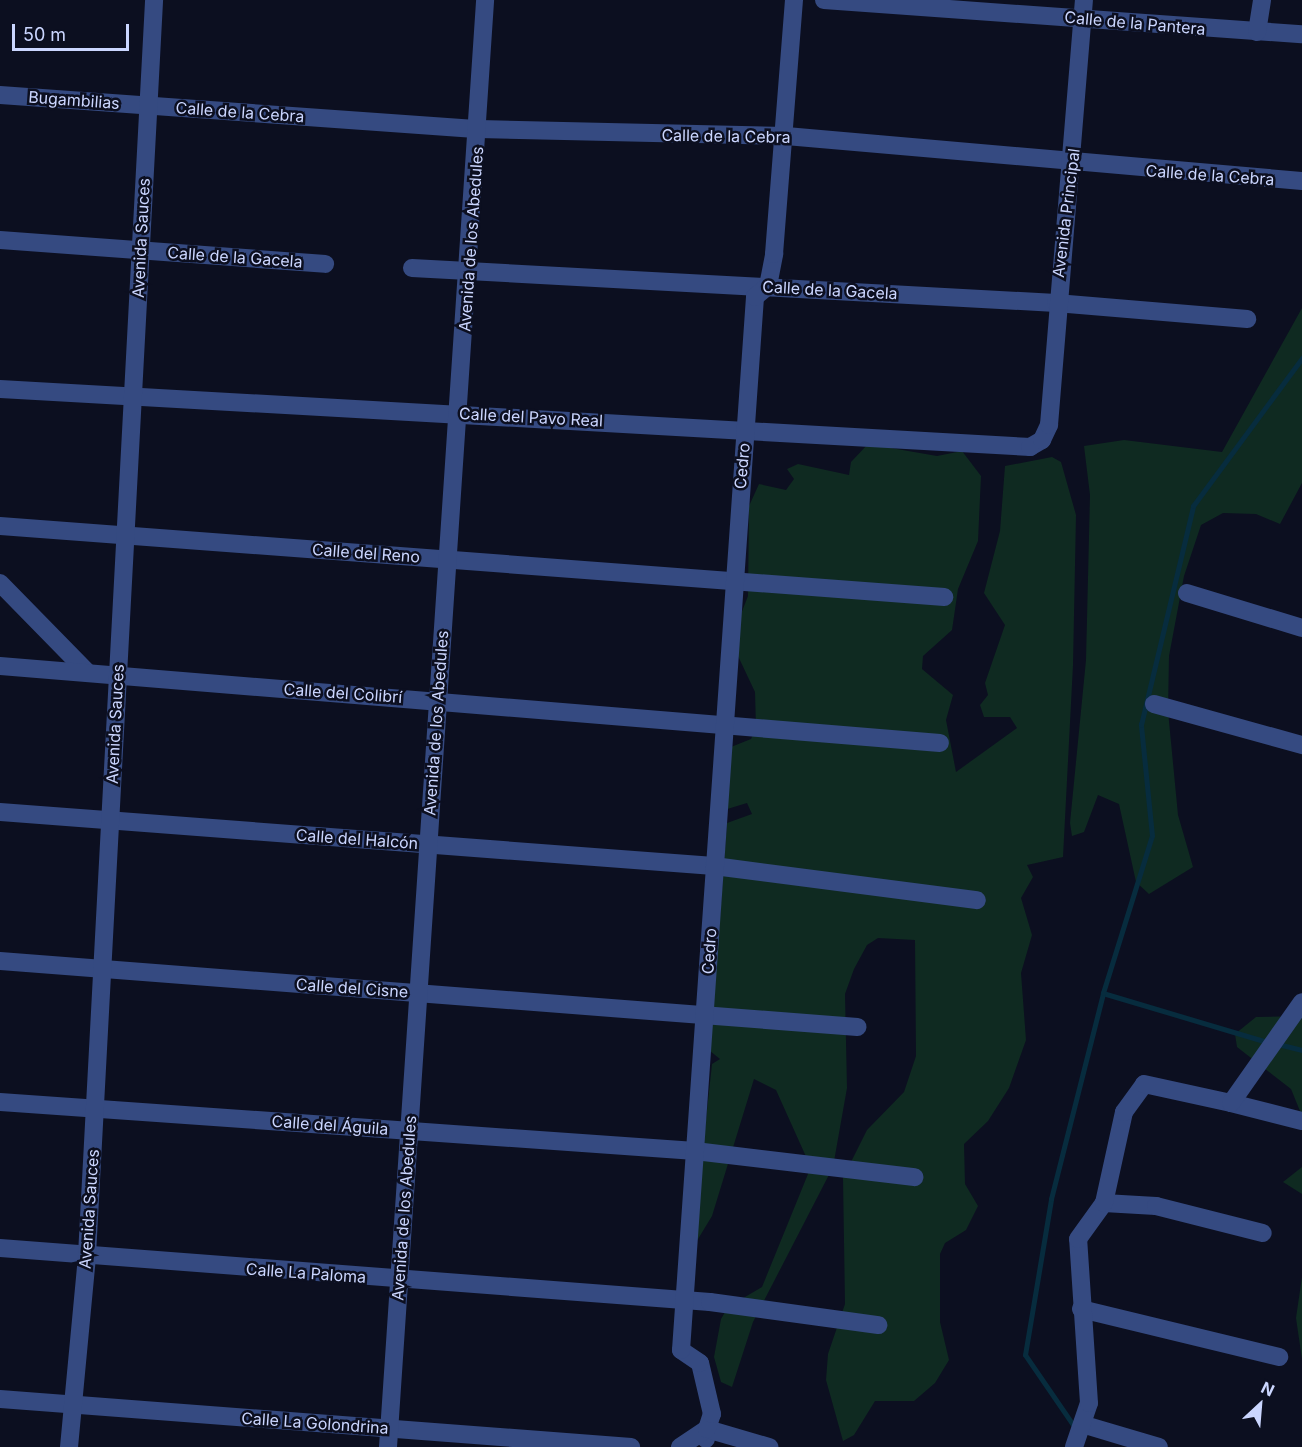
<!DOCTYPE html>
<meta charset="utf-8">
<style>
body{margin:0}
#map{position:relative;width:1302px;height:1447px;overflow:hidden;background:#0c0f20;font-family:Inter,sans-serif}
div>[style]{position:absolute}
.green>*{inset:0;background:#0f2a21}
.stream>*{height:4.5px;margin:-2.25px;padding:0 2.25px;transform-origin:2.25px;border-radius:2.25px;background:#072c3e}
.minor>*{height:18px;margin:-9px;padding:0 9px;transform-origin:9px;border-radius:9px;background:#354a81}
span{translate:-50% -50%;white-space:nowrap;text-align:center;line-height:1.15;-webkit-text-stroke:5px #0c0f20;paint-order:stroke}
.street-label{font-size:16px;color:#cbd6ff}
.north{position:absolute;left:1230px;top:1375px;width:60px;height:60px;-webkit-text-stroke:4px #0c0f20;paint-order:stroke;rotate:26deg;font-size:16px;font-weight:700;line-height:24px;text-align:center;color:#cbd6ff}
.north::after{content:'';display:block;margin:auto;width:21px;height:27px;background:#cbd6ff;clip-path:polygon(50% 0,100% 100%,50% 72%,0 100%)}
.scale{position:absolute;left:12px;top:24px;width:117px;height:27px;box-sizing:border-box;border:3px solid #cbd6ff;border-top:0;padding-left:8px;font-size:18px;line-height:21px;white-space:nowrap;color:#cbd6ff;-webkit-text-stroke:4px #0c0f20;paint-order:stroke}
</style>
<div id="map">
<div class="green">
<i style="clip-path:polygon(1302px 308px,1302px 483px,1280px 524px,1256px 514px,1223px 513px,1201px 525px,1184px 576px,1169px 656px,1168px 711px,1178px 815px,1193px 867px,1149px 894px,1136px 882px,1119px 804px,1098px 795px,1084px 832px,1072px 836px,1070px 823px,1086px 660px,1090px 495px,1084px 446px,1124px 440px,1222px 452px)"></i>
<i style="clip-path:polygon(868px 444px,937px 456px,962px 451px,981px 476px,978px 541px,958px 589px,952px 630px,923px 656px,922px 669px,953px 695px,946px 720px,956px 772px,1017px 728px,1010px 717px,984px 717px,980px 705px,988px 695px,985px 683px,1005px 625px,984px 593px,1000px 531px,1005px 466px,1052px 457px,1061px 462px,1076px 515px,1073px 665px,1063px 857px,1027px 865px,1033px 877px,1021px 898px,1032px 935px,1021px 973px,1026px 1040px,1009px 1088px,988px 1121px,964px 1144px,965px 1184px,978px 1206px,966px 1230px,945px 1243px,940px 1254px,940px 1322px,949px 1360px,935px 1383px,914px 1401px,875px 1401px,854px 1435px,843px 1441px,826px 1380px,828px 1354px,845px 1304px,843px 1178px,867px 1130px,904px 1092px,916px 1056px,915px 940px,878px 938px,867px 945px,854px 969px,845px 994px,847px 1088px,833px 1167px,753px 1322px,732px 1387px,721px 1382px,714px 1357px,721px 1319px,728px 1307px,762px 1287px,808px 1174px,808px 1161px,776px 1090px,754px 1079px,712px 1216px,692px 1249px,712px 1064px,720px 1059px,710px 1051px,727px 823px,752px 814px,747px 803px,724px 810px,726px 749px,751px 739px,756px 728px,755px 692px,738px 656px,739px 619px,748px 596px,749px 506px,759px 484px,786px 490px,794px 479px,787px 469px,798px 464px,849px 475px,851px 462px)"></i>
<i style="clip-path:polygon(1302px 1016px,1302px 1116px,1291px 1089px,1237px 1047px,1235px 1034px,1256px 1017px)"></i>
<i style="clip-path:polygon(1302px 1167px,1302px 1194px,1283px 1182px)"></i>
<i style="clip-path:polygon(1302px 1277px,1302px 1359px,1296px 1318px)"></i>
</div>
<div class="stream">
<i style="left:1103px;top:993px;width:171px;rotate:16.6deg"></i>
<i style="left:1278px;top:1044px;width:25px;rotate:14deg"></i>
<i style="left:1075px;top:1428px;width:88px;rotate:-124.4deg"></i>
<i style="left:1025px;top:1355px;width:158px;rotate:-80.5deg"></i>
<i style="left:1051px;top:1199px;width:212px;rotate:-75.8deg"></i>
<i style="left:1103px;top:993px;width:164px;rotate:-72.7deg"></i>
<i style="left:1152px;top:836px;width:112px;rotate:-95.7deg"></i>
<i style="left:1141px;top:725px;width:225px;rotate:-76.6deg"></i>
<i style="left:1193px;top:506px;width:184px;rotate:-53.6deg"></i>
</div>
<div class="minor">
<i style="left:824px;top:0;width:479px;rotate:4.1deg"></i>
<i style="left:1257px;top:32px;width:32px;rotate:-81deg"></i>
<i style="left:0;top:95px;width:480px;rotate:4.1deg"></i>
<i style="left:479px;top:129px;width:307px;rotate:1.3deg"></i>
<i style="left:786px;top:136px;width:518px;rotate:4.98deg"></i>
<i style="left:0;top:240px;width:326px;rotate:4.2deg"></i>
<i style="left:412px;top:268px;width:645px;rotate:3.11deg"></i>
<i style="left:1056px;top:303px;width:192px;rotate:4.8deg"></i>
<i style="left:0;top:389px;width:1032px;rotate:3.22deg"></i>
<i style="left:1030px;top:447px;width:14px;rotate:-30deg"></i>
<i style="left:1042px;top:440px;width:17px;rotate:-65deg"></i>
<i style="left:1049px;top:425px;width:426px;rotate:-85.3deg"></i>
<i style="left:0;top:526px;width:947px;rotate:4.3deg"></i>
<i style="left:0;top:583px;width:126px;rotate:45.6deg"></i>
<i style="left:1187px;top:593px;width:120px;rotate:16.9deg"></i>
<i style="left:0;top:666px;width:943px;rotate:4.68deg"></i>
<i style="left:1154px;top:704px;width:154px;rotate:15.5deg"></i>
<i style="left:0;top:812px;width:716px;rotate:4.33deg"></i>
<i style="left:714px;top:866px;width:265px;rotate:7.4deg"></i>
<i style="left:0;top:961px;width:860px;rotate:4.4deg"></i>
<i style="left:0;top:1102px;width:697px;rotate:4.03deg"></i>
<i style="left:695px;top:1151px;width:221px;rotate:6.8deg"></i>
<i style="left:1231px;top:1103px;width:73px;rotate:14.2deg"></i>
<i style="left:1104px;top:1203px;width:52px;rotate:3.3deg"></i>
<i style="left:1156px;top:1206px;width:110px;rotate:14.2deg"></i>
<i style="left:0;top:1248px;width:712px;rotate:4.35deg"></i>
<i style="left:710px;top:1302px;width:170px;rotate:7.8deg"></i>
<i style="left:1081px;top:1309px;width:204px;rotate:13.6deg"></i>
<i style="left:0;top:1399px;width:633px;rotate:4.35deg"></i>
<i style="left:1085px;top:1425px;width:77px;rotate:16.6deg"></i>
<i style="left:706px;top:1439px;width:10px;rotate:-84deg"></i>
<i style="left:707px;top:1429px;width:65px;rotate:16.2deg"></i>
<i style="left:69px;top:1447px;width:193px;rotate:-84.6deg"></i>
<i style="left:87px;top:1255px;width:1257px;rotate:-86.94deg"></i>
<i style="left:388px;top:1447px;width:1450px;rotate:-86.16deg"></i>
<i style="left:680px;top:1447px;width:32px;rotate:-34deg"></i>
<i style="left:707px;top:1429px;width:16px;rotate:-72deg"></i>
<i style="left:712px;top:1414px;width:52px;rotate:-103.2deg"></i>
<i style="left:700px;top:1363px;width:23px;rotate:-146deg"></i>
<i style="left:681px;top:1350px;width:1056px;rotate:-85.98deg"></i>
<i style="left:755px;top:297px;width:17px;rotate:-40deg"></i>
<i style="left:768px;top:286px;width:33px;rotate:-79deg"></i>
<i style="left:774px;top:254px;width:255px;rotate:-85.5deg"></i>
<i style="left:1074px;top:1447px;width:46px;rotate:-71.2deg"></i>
<i style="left:1089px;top:1403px;width:164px;rotate:-93.8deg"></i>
<i style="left:1078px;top:1239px;width:44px;rotate:-54.2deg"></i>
<i style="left:1104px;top:1203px;width:93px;rotate:-77.6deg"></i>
<i style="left:1124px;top:1112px;width:34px;rotate:-54deg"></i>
<i style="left:1144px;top:1084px;width:89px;rotate:12.3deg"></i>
<i style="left:1231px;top:1103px;width:123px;rotate:-54.9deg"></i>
</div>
<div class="street-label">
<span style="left:1135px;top:23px;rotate:5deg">Calle de la Pantera</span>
<span style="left:74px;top:100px;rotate:4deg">Bugambilias</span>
<span style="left:240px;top:112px;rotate:4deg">Calle de la Cebra</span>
<span style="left:726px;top:136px;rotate:1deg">Calle de la Cebra</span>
<span style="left:1210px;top:175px;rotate:4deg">Calle de la Cebra</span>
<span style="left:1066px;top:213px;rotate:-83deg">Avenida Principal</span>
<span style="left:141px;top:238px;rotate:-87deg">Avenida Sauces</span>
<span style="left:471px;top:239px;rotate:-86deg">Avenida de los Abedules</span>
<span style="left:235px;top:257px;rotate:4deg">Calle de la Gacela</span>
<span style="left:830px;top:290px;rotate:3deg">Calle de la Gacela</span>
<span style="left:531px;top:417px;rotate:3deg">Calle del Pavo Real</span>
<span style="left:742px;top:466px;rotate:-85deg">Cedro</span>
<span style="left:366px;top:553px;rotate:4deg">Calle del Reno</span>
<span style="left:343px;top:693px;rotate:4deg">Calle del Colibrí</span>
<span style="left:436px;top:723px;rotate:-86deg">Avenida de los Abedules</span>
<span style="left:115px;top:724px;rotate:-87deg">Avenida Sauces</span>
<span style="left:357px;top:839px;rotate:4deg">Calle del Halcón</span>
<span style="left:709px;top:951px;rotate:-86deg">Cedro</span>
<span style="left:352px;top:988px;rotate:4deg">Calle del Cisne</span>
<span style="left:330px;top:1125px;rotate:4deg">Calle del Águila</span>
<span style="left:404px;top:1208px;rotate:-86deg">Avenida de los Abedules</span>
<span style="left:89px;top:1209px;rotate:-86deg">Avenida Sauces</span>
<span style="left:306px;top:1273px;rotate:4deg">Calle La Paloma</span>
<span style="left:315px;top:1423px;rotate:4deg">Calle La Golondrina</span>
</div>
<div class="north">N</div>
<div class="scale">50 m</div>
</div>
